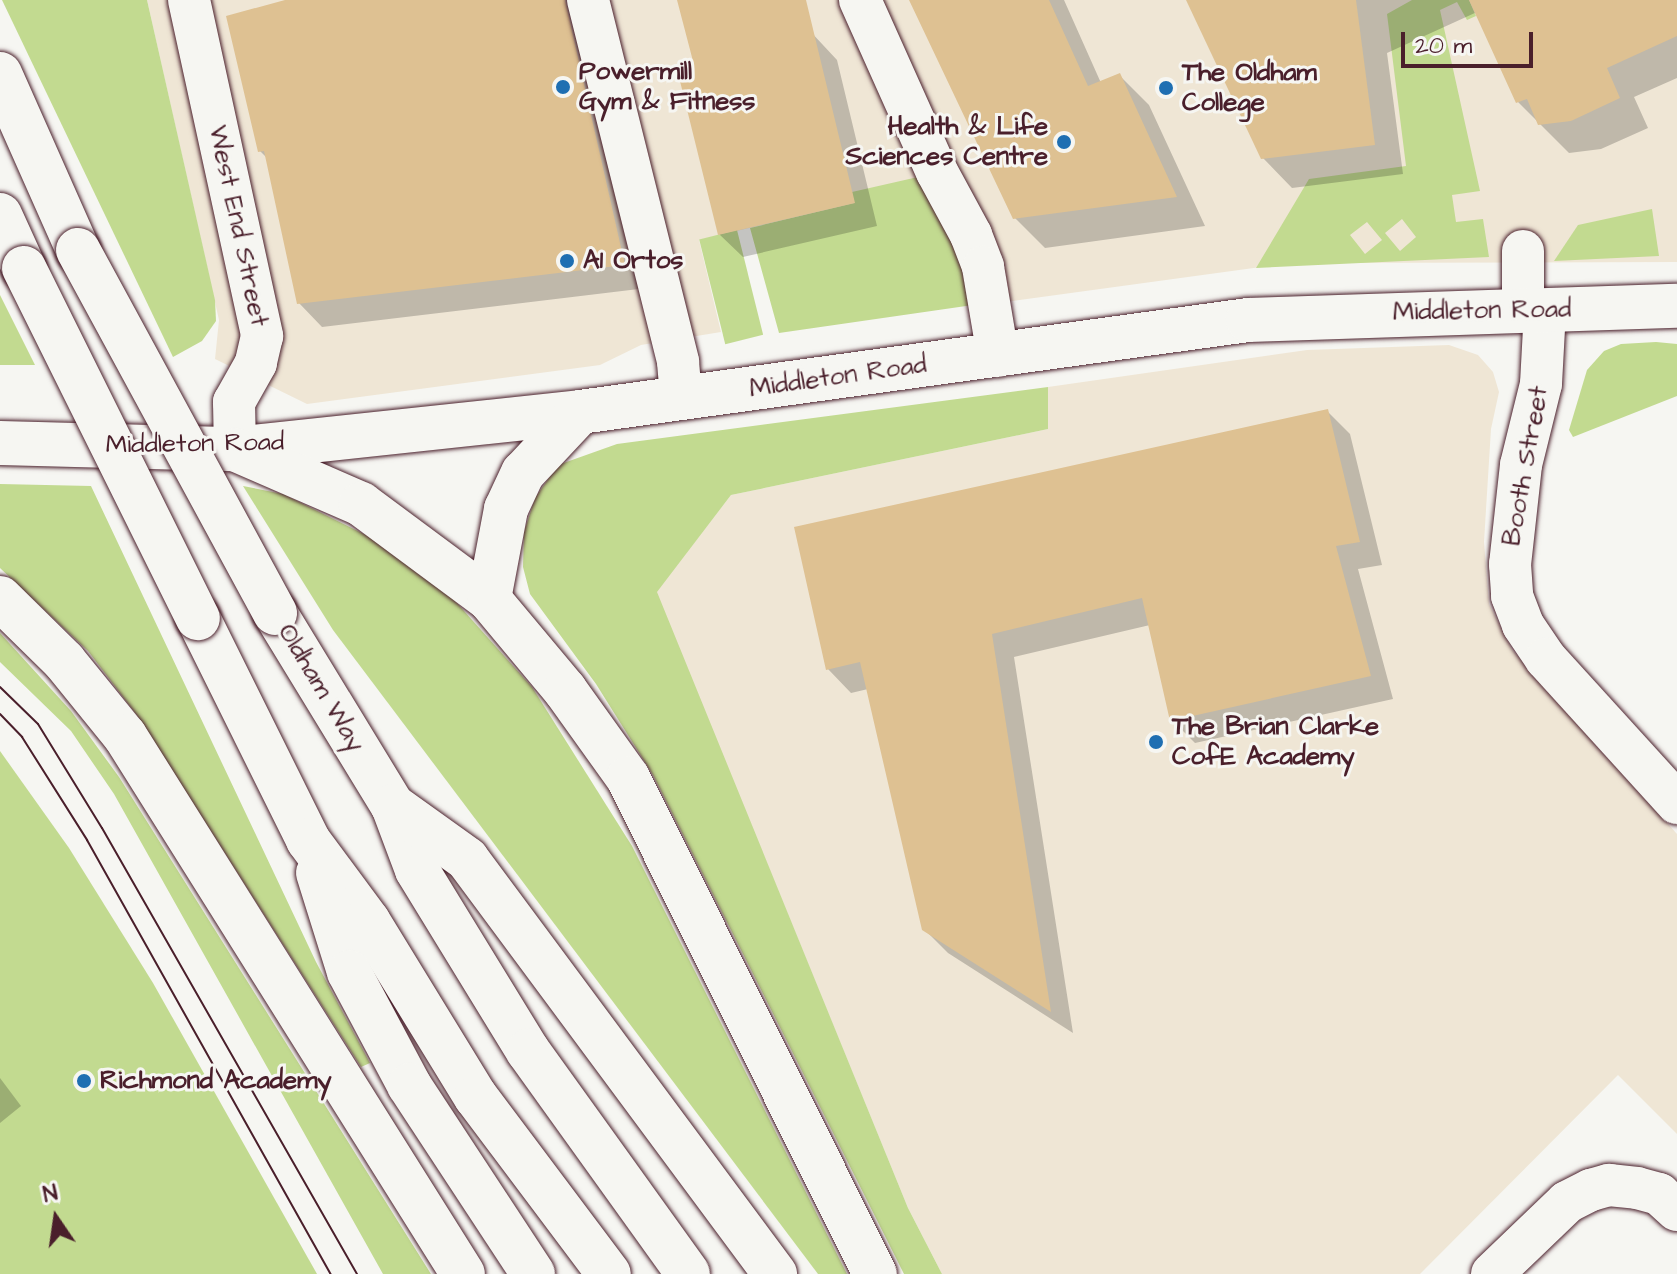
<!DOCTYPE html>
<style>
body{margin:0}
#map{position:relative;width:1677px;height:1274px;overflow:hidden;background:#f6f6f2;font-family:"Architects Daughter",sans-serif}
div>[style]{position:absolute}
.built>*{inset:0;background:#efe6d5}
.green>*{inset:0;background:#c2da90;transform-origin:0 0}
.shadow>*{inset:0;background:#0003}
.building>*{inset:0;background:#dec192}
.roads{filter:drop-shadow(0 0 2px #4a1f2b) drop-shadow(0 0 2px #4a1f2b)}
.minor>*{height:42px;margin:-21px;padding:0 21px;transform-origin:21px;border-radius:21px;background:#f6f6f2}
.major>*{height:44px;margin:-22px;padding:0 22px;transform-origin:22px;border-radius:22px;background:#f6f6f2}
.highway>*{height:44px;margin:-22px;padding:0 22px;transform-origin:22px;border-radius:22px;background:#f6f6f2}
.tram>*{height:2px;margin:-1px;padding:0 1px;transform-origin:1px;border-radius:1px;background:#4a1f2b}
.bridges{filter:drop-shadow(0 0 2px #4a1f2b) drop-shadow(0 0 2px #4a1f2b)}
.highway-bridge>*{height:44px;margin:-22px;padding:0 22px;transform-origin:22px;border-radius:22px;background:#f6f6f2}
.dots>*{width:22px;height:22px;translate:-50% -50%;box-sizing:border-box;border:4px solid #f6f6f2;border-radius:50%}
span{translate:-50% -50%;white-space:nowrap;text-align:center;line-height:1.15;-webkit-text-stroke:6px #f6f6f2;paint-order:stroke}
.poi-label{font-size:26px;color:#4a1f2b;font-weight:700}
.left{translate:0 -50%;text-align:left}
.right{translate:-100% -50%;text-align:right}
.street-label{font-size:26px;color:#4a1f2b}
.north{position:absolute;left:16px;top:1178px;width:80px;height:80px;-webkit-text-stroke:6px #f6f6f2;paint-order:stroke;rotate:347deg;font-size:22px;font-weight:700;line-height:32px;text-align:center;color:#4a1f2b}
.north::after{content:'';display:block;margin:auto;width:28px;height:36px;background:#4a1f2b;clip-path:polygon(50% 0,100% 100%,50% 72%,0 100%)}
.scale{position:absolute;left:1401px;top:32px;width:132px;height:36px;box-sizing:border-box;border:4px solid #4a1f2b;border-top:0;padding-left:10px;font-size:24px;line-height:28px;white-space:nowrap;color:#4a1f2b;-webkit-text-stroke:6px #f6f6f2;paint-order:stroke}
</style>
<div id="map">
<div class="built">
<i style="clip-path:polygon(147px 0,1677px 0,1677px 262px,1291px 263px,1005px 302px,855px 203px,699px 240px,721px 332px,641px 345px,600px 365px,307px 404px,215px 359px,219px 320px)"></i>
<i style="clip-path:polygon(1449px 345px,1478px 355px,1493px 372px,1499px 392px,1491px 429px,1484px 542px,1489px 604px,1512px 650px,1677px 834px,1677px 1134px,1618px 1075px,1420px 1274px,942px 1274px,908px 1208px,656px 592px,731px 495px,1048px 429px,1048px 387px,1307px 350px)"></i>
</div>
<div class="green">
<i style="clip-path:polygon(2px 0,147px 0,215px 300px,216px 321px,202px 341px,173px 357px)"></i>
<i style="clip-path:polygon(evenodd,1412px 0,1469px 0,1476px 16px,1467px 20px,1457px 2px,1440px 10px,1480px 191px,1452px 195px,1456px 222px,1483px 219px,1489px 257px,1256px 268px,1309px 179px,1406px 166px,1387px 14px,1412px 0,1402px 219px,1416px 237px,1400px 251px,1385px 233px,1402px 219px,1412px 0,1367px 222px,1382px 240px,1365px 254px,1350px 235px,1367px 222px)"></i>
<i style="clip-path:polygon(918px 177px,960px 239px,973px 305px,779px 333px,750px 228px,854px 203px,852px 192px)"></i>
<i style="clip-path:polygon(1652px 209px,1659px 256px,1554px 261px,1578px 225px)"></i>
<i style="left:737px;top:230px;width:108px;height:39px;rotate:76deg"></i>
<i style="clip-path:polygon(0 295px,35px 365px,0 365px)"></i>
<i style="clip-path:polygon(1656px 342px,1677px 344px,1677px 396px,1573px 437px,1569px 430px,1587px 370px,1604px 351px,1621px 344px)"></i>
<i style="clip-path:polygon(1048px 387px,1048px 429px,731px 495px,657px 592px,908px 1208px,942px 1274px,904px 1274px,653px 775px,596px 684px,530px 594px,523px 567px,524px 532px,535px 498px,558px 465px,617px 444px)"></i>
<i style="clip-path:polygon(0 484px,91px 486px,316px 962px,370px 1063px,361px 1067px,139px 718px,88px 651px,0 568px)"></i>
<i style="clip-path:polygon(243px 486px,283px 494px,382px 543px,448px 593px,532px 687px,632px 846px,847px 1274px,818px 1274px,333px 630px)"></i>
<i style="clip-path:polygon(0 633px,71px 711px,119px 777px,431px 1274px,383px 1274px,114px 794px,71px 731px,0 662px)"></i>
<i style="clip-path:polygon(0 751px,69px 848px,153px 983px,317px 1274px,0 1274px)"></i>
</div>
<div class="shadow">
<i style="clip-path:polygon(292px 0,582px 0,647px 288px,322px 327px,299px 303px,268px 159px,260px 151px)"></i>
<i style="clip-path:polygon(679px 0,781px 0,837px 60px,877px 226px,743px 257px,719px 234px,697px 66px)"></i>
<i style="clip-path:polygon(911px 0,1064px 0,1101px 83px,1120px 76px,1149px 105px,1205px 226px,1045px 248px,1015px 218px)"></i>
<i style="clip-path:polygon(1188px 0,1677px 0,1677px 78px,1634px 97px,1648px 128px,1601px 149px,1569px 153px,1518px 102px,1477px 12px,1387px 53px,1403px 174px,1292px 188px,1263px 158px)"></i>
<i style="clip-path:polygon(1327px 411px,1350px 434px,1382px 565px,1358px 569px,1393px 699px,1195px 743px,1172px 720px,1150px 625px,1014px 657px,1073px 1033px,948px 953px,924px 929px,868px 689px,851px 693px,828px 669px)"></i>
<i style="clip-path:polygon(0 1078px,21px 1106px,0 1123px)"></i>
</div>
<div class="building">
<i style="clip-path:polygon(285px 0,565px 0,625px 265px,297px 304px,264px 151px,258px 152px,226px 16px)"></i>
<i style="clip-path:polygon(677px 0,806px 0,855px 203px,718px 235px,677px 69px,694px 65px)"></i>
<i style="clip-path:polygon(909px 0,1049px 0,1088px 86px,1120px 73px,1177px 197px,1013px 219px)"></i>
<i style="clip-path:polygon(1186px 0,1356px 0,1375px 145px,1261px 159px)"></i>
<i style="clip-path:polygon(1469px 0,1677px 0,1677px 36px,1607px 68px,1620px 98px,1571px 121px,1538px 125px,1527px 99px,1516px 103px)"></i>
<i style="clip-path:polygon(1328px 409px,1360px 542px,1336px 546px,1371px 676px,1170px 721px,1142px 598px,992px 634px,1051px 1012px,922px 930px,860px 662px,826px 670px,794px 527px)"></i>
</div>
<div class="roads">
<div class="minor">
<i style="left:189px;top:0;width:344px;rotate:77.7deg"></i>
<i style="left:262px;top:336px;width:28px;rotate:103deg"></i>
<i style="left:256px;top:363px;width:45px;rotate:119.4deg"></i>
<i style="left:234px;top:402px;width:47px;rotate:88.8deg"></i>
<i style="left:588px;top:0;width:373px;rotate:76deg"></i>
<i style="left:678px;top:362px;width:36px;rotate:85deg"></i>
<i style="left:860px;top:0;width:188px;rotate:65.9deg"></i>
<i style="left:937px;top:172px;width:72px;rotate:61.6deg"></i>
<i style="left:971px;top:235px;width:34px;rotate:69deg"></i>
<i style="left:983px;top:267px;width:90px;rotate:80.4deg"></i>
<i style="left:1545px;top:310px;width:74px;rotate:93.1deg"></i>
<i style="left:1541px;top:384px;width:83px;rotate:103.9deg"></i>
<i style="left:1521px;top:465px;width:100px;rotate:96.3deg"></i>
<i style="left:1510px;top:564px;width:32px;rotate:86deg"></i>
<i style="left:1512px;top:596px;width:31px;rotate:69deg"></i>
<i style="left:1523px;top:625px;width:41px;rotate:55.9deg"></i>
<i style="left:1546px;top:659px;width:195px;rotate:47.7deg"></i>
<i style="left:1523px;top:311px;width:60px;rotate:-90deg"></i>
<i style="left:1492px;top:1274px;width:104px;rotate:-43.8deg"></i>
<i style="left:1567px;top:1202px;width:27px;rotate:-27deg"></i>
<i style="left:1591px;top:1190px;width:19px;rotate:-16deg"></i>
<i style="left:1609px;top:1185px;width:28px;rotate:6deg"></i>
<i style="left:1637px;top:1188px;width:23px;rotate:15deg"></i>
<i style="left:1659px;top:1194px;width:24px;rotate:42deg"></i>
</div>
<div class="major">
<i style="left:0;top:443px;width:235px;rotate:1.5deg"></i>
<i style="left:235px;top:449px;width:347px;rotate:-6.1deg"></i>
<i style="left:580px;top:412px;width:674px;rotate:-7.84deg"></i>
<i style="left:1248px;top:320px;width:429px;rotate:-1.9deg"></i>
<i style="left:237px;top:450px;width:135px;rotate:23.5deg"></i>
<i style="left:361px;top:504px;width:159px;rotate:36.6deg"></i>
<i style="left:489px;top:599px;width:119px;rotate:50.1deg"></i>
<i style="left:565px;top:690px;width:108px;rotate:54.4deg"></i>
<i style="left:628px;top:778px;width:554px;rotate:63.53deg"></i>
<i style="left:0;top:598px;width:90px;rotate:44.5deg"></i>
<i style="left:64px;top:661px;width:97px;rotate:50.9deg"></i>
<i style="left:125px;top:736px;width:635px;rotate:57.86deg"></i>
<i style="left:489px;top:599px;width:92px;rotate:-79.3deg"></i>
<i style="left:506px;top:509px;width:40px;rotate:-65deg"></i>
<i style="left:523px;top:473px;width:83px;rotate:-46.9deg"></i>
</div>
<div class="highway">
<i style="left:0;top:74px;width:193px;rotate:66.1deg"></i>
<i style="left:0;top:215px;width:58px;rotate:65.6deg"></i>
<i style="left:275px;top:613px;width:226px;rotate:58.6deg"></i>
<i style="left:393px;top:806px;width:68px;rotate:69.4deg"></i>
<i style="left:417px;top:870px;width:212px;rotate:58.5deg"></i>
<i style="left:528px;top:1051px;width:274px;rotate:54.3deg"></i>
<i style="left:198px;top:618px;width:248px;rotate:63.6deg"></i>
<i style="left:308px;top:840px;width:101px;rotate:53.5deg"></i>
<i style="left:368px;top:921px;width:206px;rotate:58.5deg"></i>
<i style="left:476px;top:1097px;width:221px;rotate:53.1deg"></i>
<i style="left:393px;top:806px;width:91px;rotate:35.6deg"></i>
<i style="left:467px;top:859px;width:517px;rotate:53.42deg"></i>
<i style="left:318px;top:873px;width:104px;rotate:72.6deg"></i>
<i style="left:349px;top:972px;width:128px;rotate:62deg"></i>
<i style="left:409px;top:1085px;width:226px;rotate:56.7deg"></i>
</div>
</div>
<div class="tram">
<i style="left:0;top:687px;width:53px;rotate:44.2deg"></i>
<i style="left:38px;top:724px;width:122px;rotate:58.4deg"></i>
<i style="left:102px;top:828px;width:514px;rotate:60.24deg"></i>
<i style="left:0;top:714px;width:32px;rotate:46deg"></i>
<i style="left:22px;top:737px;width:122px;rotate:57.7deg"></i>
<i style="left:87px;top:840px;width:498px;rotate:60.7deg"></i>
</div>
<div class="bridges">
<div class="highway-bridge">
<i style="left:78px;top:250px;width:413px;rotate:61.5deg"></i>
<i style="left:24px;top:268px;width:391px;rotate:63.6deg"></i>
</div>
</div>
<div class="dots">
<i style="left:563px;top:87px;background:#1f6fb2"></i>
<i style="left:1166px;top:88px;background:#1f6fb2"></i>
<i style="left:1064px;top:142px;background:#1f6fb2"></i>
<i style="left:567px;top:261px;background:#1f6fb2"></i>
<i style="left:1156px;top:742px;background:#1f6fb2"></i>
<i style="left:84px;top:1081px;background:#1f6fb2"></i>
</div>
<div class="poi-label">
<span class="left" style="left:579px;top:87px">Powermill<br>Gym &amp; Fitness</span>
<span class="left" style="left:1182px;top:88px">The Oldham<br>College</span>
<span class="right" style="left:1048px;top:142px">Health &amp; Life<br>Sciences Centre</span>
<span class="left" style="left:583px;top:261px">A1 Ortos</span>
<span class="left" style="left:1172px;top:742px">The Brian Clarke<br>CofE Academy</span>
<span class="left" style="left:100px;top:1081px">Richmond Academy</span>
</div>
<div class="street-label">
<span style="left:238px;top:226px;rotate:78deg">West End Street</span>
<span style="left:1482px;top:311px;rotate:-1deg">Middleton Road</span>
<span style="left:838px;top:377px;rotate:-8deg">Middleton Road</span>
<span style="left:195px;top:444px;rotate:-1deg">Middleton Road</span>
<span style="left:1526px;top:466px;rotate:-80deg">Booth Street</span>
<span style="left:321px;top:688px;rotate:59deg">Oldham Way</span>
</div>
<div class="north">N</div>
<div class="scale">20 m</div>
</div>
